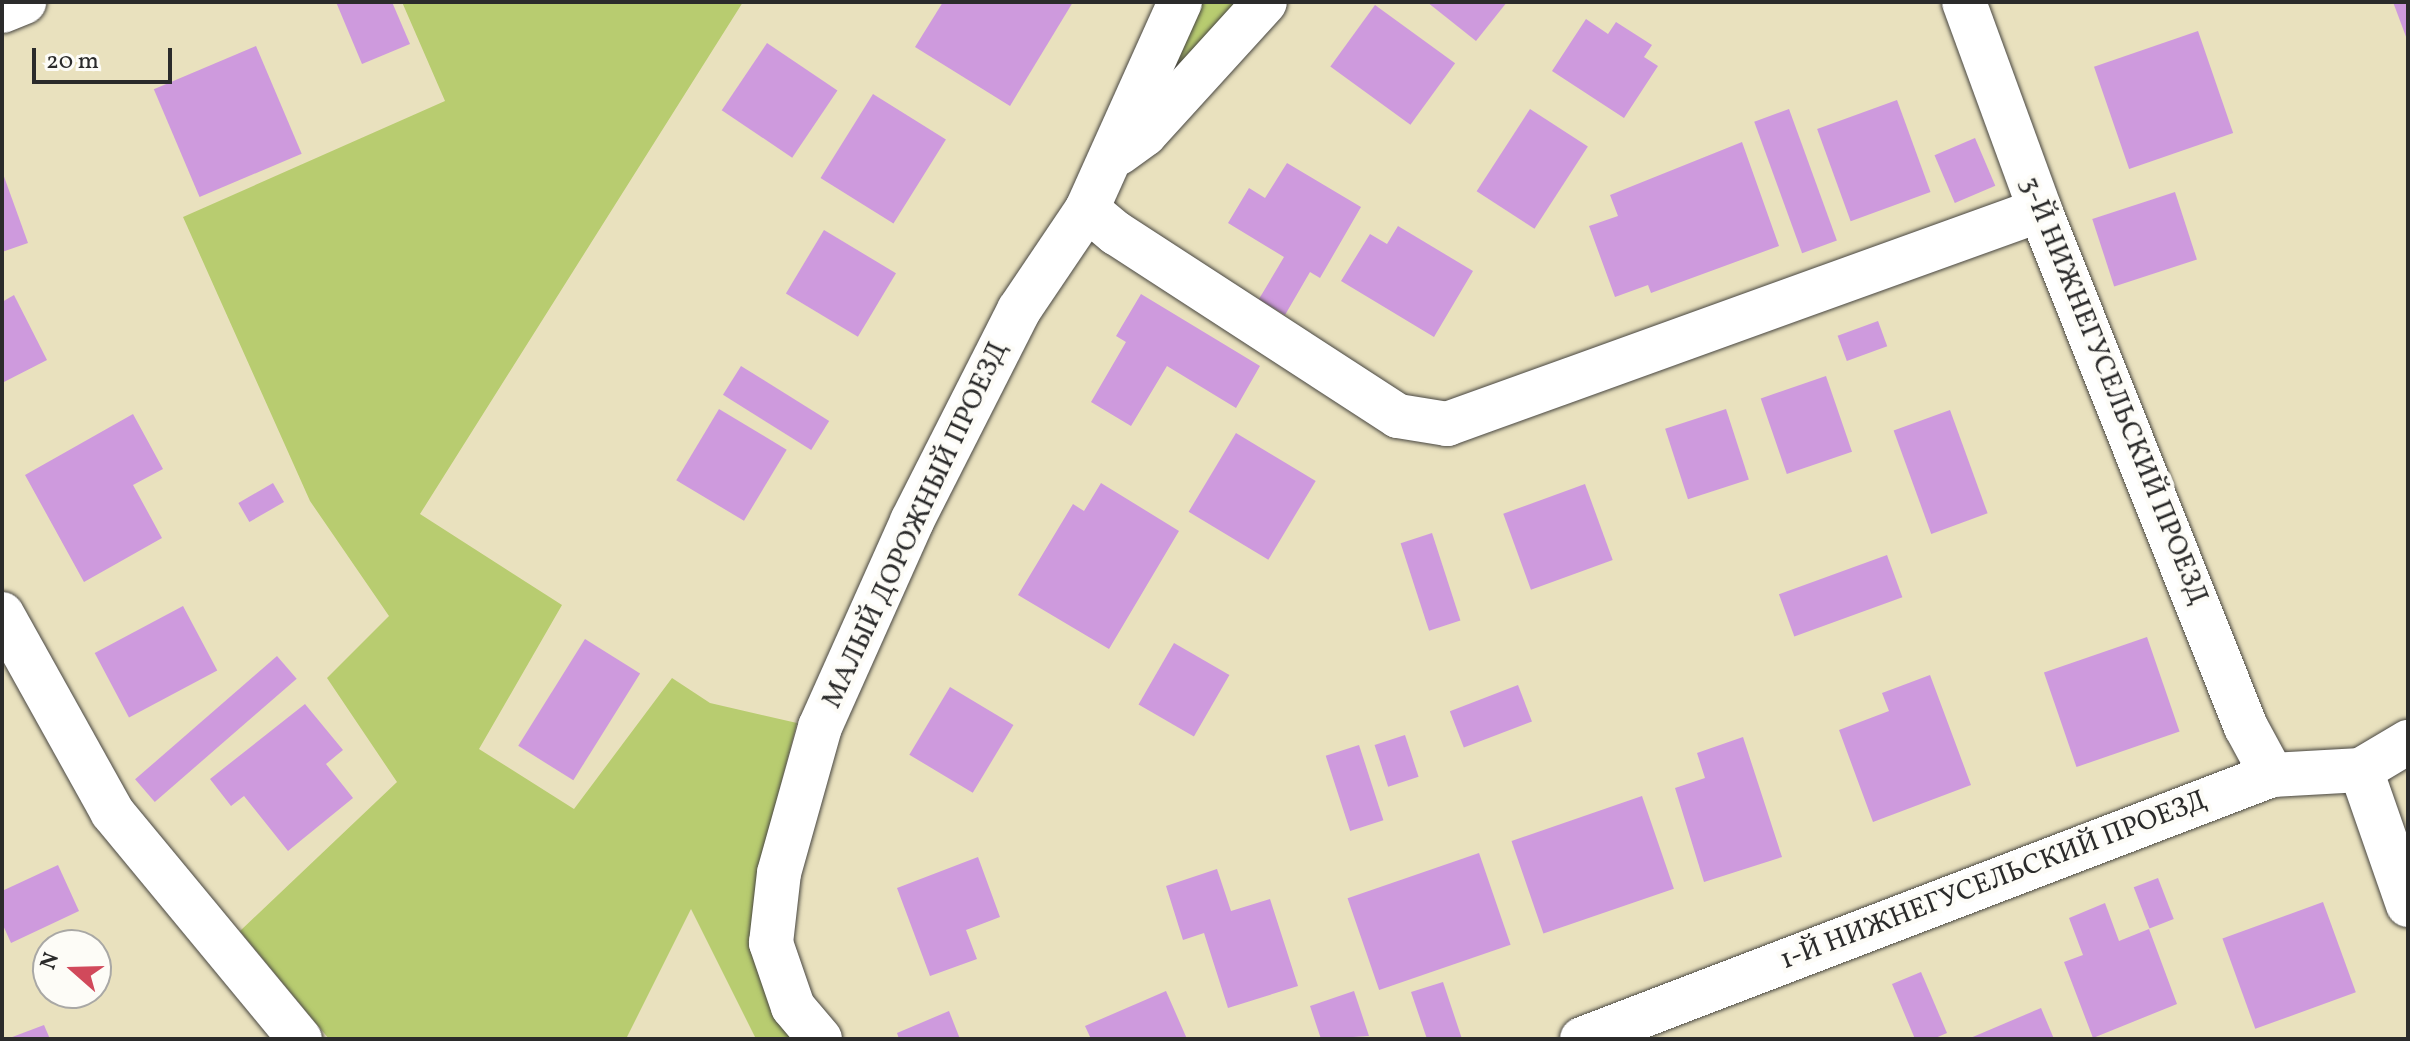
<!DOCTYPE html>
<meta charset="utf-8">
<style>
body{margin:0}
#map{position:relative;width:2410px;height:1041px;overflow:hidden;background:#e9e1be;font-family:Vollkorn,serif}
div>[style]{position:absolute}
.green>*{inset:0;background:#b8cc70}
.building>*{inset:0;background:#ce9add;transform-origin:0 0}
.roads{filter:drop-shadow(0 0 2px #484641) drop-shadow(0 0 2px #484641)}
.minor>*{height:44px;margin:-22px;padding:0 22px;transform-origin:22px;border-radius:22px;background:#fff}
span{translate:-50% -50%;white-space:nowrap;text-align:center;line-height:1.15;-webkit-text-stroke:8px #fdfcf7;paint-order:stroke}
.street-label{font-size:28px;color:#2b2b2b}
.frame{position:absolute;inset:0;border:4px solid #2b2b2b;pointer-events:none}
.north{position:absolute;left:32px;top:929px;width:80px;height:80px;box-sizing:border-box;background:#fdfcf7;border:2px solid #a9a8a5;border-radius:50%;rotate:290deg;font-size:22px;font-weight:700;line-height:32px;text-align:center;color:#2b2b2b}
.north::after{content:'';display:block;margin:auto;width:28px;height:36px;background:#d1495b;clip-path:polygon(50% 0,100% 100%,50% 72%,0 100%)}
.scale{position:absolute;left:32px;top:48px;width:140px;height:36px;box-sizing:border-box;border:4px solid #2b2b2b;border-top:0;padding-left:10px;font-size:24px;line-height:28px;white-space:nowrap;color:#2b2b2b;-webkit-text-stroke:6px #fdfcf7;paint-order:stroke}
</style>
<div id="map">
<div class="green">
<i style="clip-path:polygon(402px 2px,743px 2px,420px 514px,562px 605px,479px 749px,574px 809px,672px 678px,710px 703px,797px 723px,758px 870px,794px 1039px,756px 1039px,691px 909px,626px 1039px,329px 1039px,240px 931px,397px 782px,327px 678px,389px 616px,310px 501px,183px 217px,445px 101px)"></i>
<i style="clip-path:polygon(1190px 2px,1249px 2px,1160px 92px)"></i>
</div>
<div class="building">
<i style="clip-path:polygon(336px 2px,392px 2px,410px 44px,362px 64px)"></i>
<i style="clip-path:polygon(943px 2px,1073px 2px,1010px 106px,915px 47px)"></i>
<i style="clip-path:polygon(1427px 2px,1507px 2px,1476px 41px)"></i>
<i style="clip-path:polygon(2393px 2px,2408px 2px,2408px 42px)"></i>
<i style="left:1375px;top:5px;width:99px;height:76px;rotate:36deg"></i>
<i style="clip-path:polygon(1586px 19px,1608px 34px,1616px 22px,1652px 45px,1644px 57px,1658px 66px,1624px 118px,1552px 71px)"></i>
<i style="left:2198px;top:31px;width:108px;height:110px;rotate:71deg"></i>
<i style="left:767px;top:43px;width:85px;height:81px;rotate:34deg"></i>
<i style="left:256px;top:46px;width:117px;height:111px;rotate:67deg"></i>
<i style="left:873px;top:94px;width:86px;height:99px;rotate:32deg"></i>
<i style="left:1897px;top:100px;width:98px;height:85px;rotate:70deg"></i>
<i style="left:1530px;top:109px;width:69px;height:98px;rotate:33deg"></i>
<i style="left:1789px;top:109px;width:140px;height:37px;rotate:70deg"></i>
<i style="left:1975px;top:138px;width:52px;height:44px;rotate:67deg"></i>
<i style="clip-path:polygon(1742px 142px,1779px 246px,1651px 293px,1648px 285px,1615px 297px,1589px 226px,1618px 216px,1610px 195px)"></i>
<i style="clip-path:polygon(1287px 163px,1361px 207px,1320px 278px,1310px 272px,1285px 315px,1259px 299px,1284px 257px,1228px 223px,1249px 188px,1265px 198px)"></i>
<i style="clip-path:polygon(2px 171px,28px 243px,2px 252px)"></i>
<i style="left:2175px;top:192px;width:71px;height:87px;rotate:72deg"></i>
<i style="clip-path:polygon(1398px 226px,1473px 271px,1434px 337px,1341px 281px,1370px 234px,1387px 244px)"></i>
<i style="left:824px;top:230px;width:84px;height:74px;rotate:31deg"></i>
<i style="clip-path:polygon(1141px 294px,1260px 366px,1236px 408px,1167px 366px,1131px 426px,1091px 402px,1126px 342px,1116px 336px)"></i>
<i style="clip-path:polygon(14px 295px,47px 360px,2px 383px,2px 302px)"></i>
<i style="left:1878px;top:321px;width:27px;height:43px;rotate:70deg"></i>
<i style="left:741px;top:366px;width:104px;height:34px;rotate:32deg"></i>
<i style="left:1826px;top:376px;width:80px;height:69px;rotate:71deg"></i>
<i style="left:719px;top:409px;width:79px;height:83px;rotate:31deg"></i>
<i style="left:1726px;top:409px;width:74px;height:64px;rotate:72deg"></i>
<i style="left:1950px;top:410px;width:110px;height:60px;rotate:70deg"></i>
<i style="clip-path:polygon(133px 414px,163px 469px,133px 485px,162px 538px,84px 582px,25px 475px)"></i>
<i style="left:1236px;top:433px;width:93px;height:92px;rotate:31deg"></i>
<i style="left:273px;top:483px;width:22px;height:40px;rotate:60deg"></i>
<i style="clip-path:polygon(1101px 483px,1179px 531px,1109px 649px,1018px 595px,1073px 504px,1084px 511px)"></i>
<i style="left:1585px;top:484px;width:81px;height:87px;rotate:70deg"></i>
<i style="left:1432px;top:533px;width:92px;height:33px;rotate:72deg"></i>
<i style="left:1887px;top:555px;width:45px;height:115px;rotate:70deg"></i>
<i style="left:183px;top:606px;width:73px;height:100px;rotate:62deg"></i>
<i style="left:2147px;top:637px;width:100px;height:109px;rotate:71deg"></i>
<i style="left:585px;top:639px;width:65px;height:126px;rotate:32deg"></i>
<i style="left:1174px;top:643px;width:64px;height:71px;rotate:30deg"></i>
<i style="left:277px;top:656px;width:30px;height:188px;rotate:49deg"></i>
<i style="clip-path:polygon(1930px 675px,1971px 785px,1873px 822px,1839px 730px,1889px 711px,1882px 693px)"></i>
<i style="left:1518px;top:685px;width:39px;height:73px;rotate:69deg"></i>
<i style="left:950px;top:687px;width:74px;height:79px;rotate:31deg"></i>
<i style="clip-path:polygon(305px 704px,343px 750px,326px 764px,353px 798px,288px 851px,244px 796px,231px 806px,210px 779px)"></i>
<i style="left:1405px;top:735px;width:44px;height:32px;rotate:72deg"></i>
<i style="clip-path:polygon(1743px 737px,1782px 857px,1704px 882px,1675px 788px,1705px 778px,1697px 753px)"></i>
<i style="left:1359px;top:745px;width:79px;height:35px;rotate:72deg"></i>
<i style="left:1642px;top:796px;width:98px;height:138px;rotate:71deg"></i>
<i style="left:1479px;top:853px;width:97px;height:139px;rotate:71deg"></i>
<i style="clip-path:polygon(978px 857px,1000px 917px,966px 930px,977px 959px,930px 976px,897px 888px)"></i>
<i style="clip-path:polygon(58px 865px,79px 911px,11px 943px,2px 923px,2px 891px)"></i>
<i style="clip-path:polygon(1217px 869px,1231px 911px,1270px 899px,1298px 986px,1228px 1008px,1204px 933px,1183px 940px,1166px 886px)"></i>
<i style="left:2158px;top:878px;width:44px;height:26px;rotate:69deg"></i>
<i style="left:2323px;top:902px;width:96px;height:107px;rotate:70deg"></i>
<i style="clip-path:polygon(2105px 903px,2119px 941px,2149px 929px,2177px 1004px,2093px 1038px,2064px 962px,2083px 955px,2069px 918px)"></i>
<i style="clip-path:polygon(1921px 972px,1947px 1033px,1933px 1039px,1915px 1039px,1892px 984px)"></i>
<i style="clip-path:polygon(1443px 982px,1462px 1039px,1427px 1039px,1411px 992px)"></i>
<i style="clip-path:polygon(1166px 991px,1187px 1039px,1091px 1039px,1085px 1026px)"></i>
<i style="clip-path:polygon(1354px 991px,1369px 1036px,1321px 1039px,1310px 1006px)"></i>
<i style="clip-path:polygon(2041px 1008px,2054px 1039px,1968px 1039px)"></i>
<i style="clip-path:polygon(949px 1011px,960px 1039px,899px 1039px,897px 1033px)"></i>
<i style="clip-path:polygon(44px 1025px,50px 1039px,7px 1039px)"></i>
</div>
<div class="roads">
<div class="minor">
<i style="left:1964px;top:2px;width:221px;rotate:69.9deg"></i>
<i style="left:2040px;top:210px;width:557px;rotate:68.28deg"></i>
<i style="left:2246px;top:727px;width:55px;rotate:61.6deg"></i>
<i style="left:2px;top:11px;width:24px;rotate:-22deg"></i>
<i style="left:1119px;top:153px;width:32px;rotate:-36deg"></i>
<i style="left:1145px;top:134px;width:178px;rotate:-47.7deg"></i>
<i style="left:1087px;top:209px;width:38px;rotate:40deg"></i>
<i style="left:1116px;top:233px;width:336px;rotate:33deg"></i>
<i style="left:1398px;top:416px;width:50px;rotate:9.3deg"></i>
<i style="left:1447px;top:424px;width:630px;rotate:-19.84deg"></i>
<i style="left:2px;top:614px;width:227px;rotate:60.9deg"></i>
<i style="left:112px;top:812px;width:295px;rotate:50.4deg"></i>
<i style="left:2361px;top:770px;width:143px;rotate:70.8deg"></i>
<i style="left:820px;top:1039px;width:42px;rotate:-130.2deg"></i>
<i style="left:793px;top:1007px;width:68px;rotate:-109deg"></i>
<i style="left:771px;top:943px;width:70px;rotate:-83.5deg"></i>
<i style="left:779px;top:873px;width:152px;rotate:-74.3deg"></i>
<i style="left:820px;top:727px;width:226px;rotate:-65.9deg"></i>
<i style="left:912px;top:521px;width:237px;rotate:-63.1deg"></i>
<i style="left:1019px;top:310px;width:122px;rotate:-56deg"></i>
<i style="left:1087px;top:209px;width:227px;rotate:-65.8deg"></i>
<i style="left:1582px;top:1039px;width:739px;rotate:-20.94deg"></i>
<i style="left:2272px;top:775px;width:89px;rotate:-3.2deg"></i>
<i style="left:2361px;top:770px;width:55px;rotate:-30.8deg"></i>
</div>
</div>
<div class="street-label">
<span style="left:2113px;top:391px;rotate:68deg">3-Й НИЖНЕГУСЕЛЬСКИЙ ПРОЕЗД</span>
<span style="left:916px;top:525px;rotate:-65deg">МАЛЫЙ ДОРОЖНЫЙ ПРОЕЗД</span>
<span style="left:1994px;top:881px;rotate:-21deg">1-Й НИЖНЕГУСЕЛЬСКИЙ ПРОЕЗД</span>
</div>
<div class="frame"></div>
<div class="north">N</div>
<div class="scale">20 m</div>
</div>
